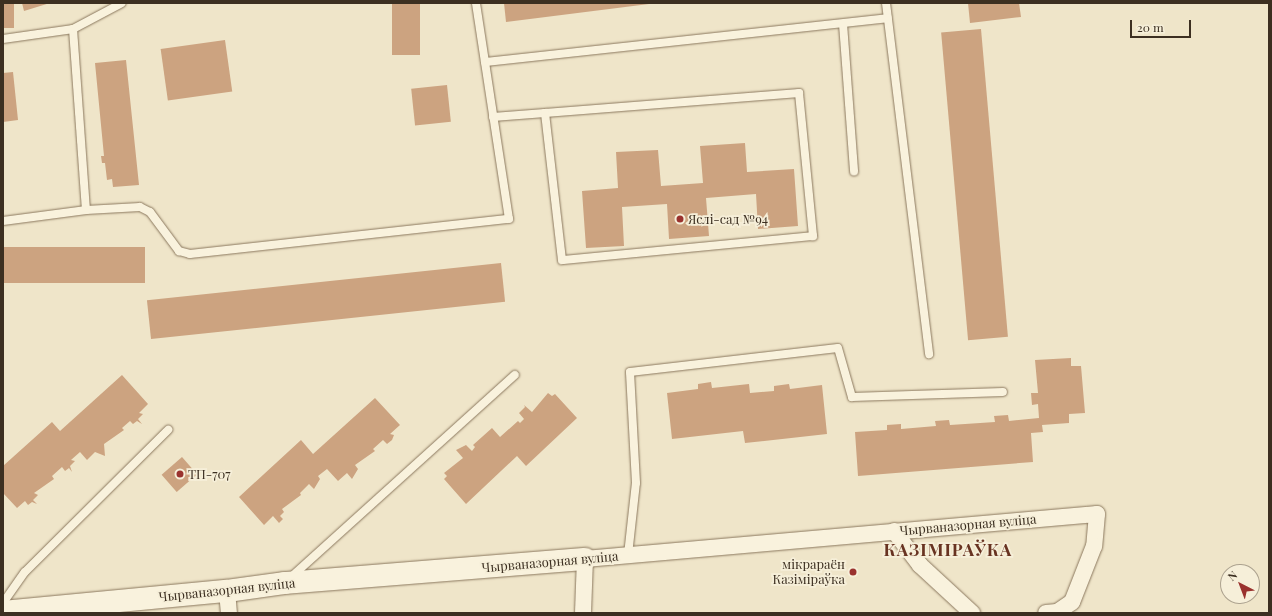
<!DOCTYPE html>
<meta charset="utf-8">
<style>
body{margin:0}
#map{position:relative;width:1272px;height:616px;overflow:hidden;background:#efe5c9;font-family:"Playfair Display",serif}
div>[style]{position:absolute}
.building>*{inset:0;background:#cca380;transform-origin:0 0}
.roads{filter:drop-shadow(0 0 1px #8b785e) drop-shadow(0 0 1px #8b785e)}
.lane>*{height:8px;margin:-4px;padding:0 4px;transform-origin:4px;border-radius:4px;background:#f9f2dd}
.street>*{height:16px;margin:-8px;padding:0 8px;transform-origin:8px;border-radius:8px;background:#f9f2dd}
.secondary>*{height:22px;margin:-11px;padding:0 11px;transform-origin:11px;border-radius:11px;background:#f9f2dd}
.dots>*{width:11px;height:11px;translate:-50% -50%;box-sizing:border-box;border:2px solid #f6efd9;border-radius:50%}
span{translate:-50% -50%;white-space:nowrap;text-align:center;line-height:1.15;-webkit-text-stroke:3.5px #f6efd9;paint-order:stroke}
.poi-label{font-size:13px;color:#3c2f21}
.left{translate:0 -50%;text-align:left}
.right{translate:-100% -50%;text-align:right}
.street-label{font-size:13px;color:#3c2f21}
.district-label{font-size:17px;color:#683321;font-weight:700;letter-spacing:1px}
.frame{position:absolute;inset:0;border:4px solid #3c2f21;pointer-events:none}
.north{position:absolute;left:1220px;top:564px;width:40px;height:40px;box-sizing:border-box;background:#f6efd9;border:1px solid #aca28f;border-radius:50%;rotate:318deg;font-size:11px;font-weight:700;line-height:16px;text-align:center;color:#3c2f21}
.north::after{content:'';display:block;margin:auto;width:14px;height:18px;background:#9a322e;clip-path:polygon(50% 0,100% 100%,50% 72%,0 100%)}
.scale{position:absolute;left:1130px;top:20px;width:61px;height:18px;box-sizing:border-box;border:2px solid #3c2f21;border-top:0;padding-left:5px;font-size:12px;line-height:14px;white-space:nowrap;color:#3c2f21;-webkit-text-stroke:3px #f6efd9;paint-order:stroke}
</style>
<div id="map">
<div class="building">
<i style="left:3px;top:3px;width:11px;height:25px"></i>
<i style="clip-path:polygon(22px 3px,50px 3px,24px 11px)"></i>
<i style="left:392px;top:3px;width:28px;height:52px"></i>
<i style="clip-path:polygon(504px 3px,649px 3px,649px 4px,506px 22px)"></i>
<i style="clip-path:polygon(968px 3px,1019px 3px,1021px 17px,970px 23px)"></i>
<i style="left:981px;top:29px;width:309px;height:40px;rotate:85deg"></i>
<i style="left:225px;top:40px;width:52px;height:65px;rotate:82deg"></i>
<i style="clip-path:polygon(126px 60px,139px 185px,113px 187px,112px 179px,107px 180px,105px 163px,102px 163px,101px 156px,104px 156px,95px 63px)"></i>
<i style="clip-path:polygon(13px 72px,18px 120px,3px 122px,3px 73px)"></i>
<i style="left:447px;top:85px;width:37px;height:36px;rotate:84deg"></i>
<i style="clip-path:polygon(745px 143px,747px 172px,794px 169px,798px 226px,758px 229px,756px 194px,706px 198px,709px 236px,669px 239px,667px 204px,622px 207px,624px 246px,586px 248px,582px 191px,618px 188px,616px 152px,658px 150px,661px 186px,703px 183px,700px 146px)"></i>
<i style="left:145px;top:247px;width:36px;height:143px;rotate:90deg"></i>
<i style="left:501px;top:263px;width:39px;height:356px;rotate:84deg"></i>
<i style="clip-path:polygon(1071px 358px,1071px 366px,1081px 366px,1085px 413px,1069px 414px,1069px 423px,1042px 425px,1043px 432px,1031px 433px,1033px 462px,858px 476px,855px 432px,887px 430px,887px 425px,901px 424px,901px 429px,936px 426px,935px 421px,949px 420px,950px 425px,995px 422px,994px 416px,1008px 415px,1009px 421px,1039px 418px,1038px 404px,1032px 405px,1031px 393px,1038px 393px,1035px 360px)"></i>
<i style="clip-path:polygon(122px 375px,148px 404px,139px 413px,143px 414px,138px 419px,142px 424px,137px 421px,133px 424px,130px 421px,122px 428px,124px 430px,104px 444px,105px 456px,95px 452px,87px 460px,80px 452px,71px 460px,75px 461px,70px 466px,72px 472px,69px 468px,65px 471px,62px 467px,52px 476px,54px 479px,34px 493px,38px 495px,33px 500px,37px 504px,32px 502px,28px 505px,25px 501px,17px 508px,3px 493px,3px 466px,52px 422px,60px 431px)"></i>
<i style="clip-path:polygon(711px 382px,712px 388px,749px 384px,750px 393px,774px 391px,774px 386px,789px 384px,790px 389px,822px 385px,827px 434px,745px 443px,743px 431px,672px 439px,667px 393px,698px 389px,698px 384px)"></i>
<i style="clip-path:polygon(548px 393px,552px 396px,555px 394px,577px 418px,526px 466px,517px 456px,466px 504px,444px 479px,447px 476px,444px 473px,463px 458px,456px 450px,466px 445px,472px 451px,475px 447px,473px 445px,492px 428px,500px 437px,518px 421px,520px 423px,524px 419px,519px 413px,525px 407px,524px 405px,532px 412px)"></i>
<i style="clip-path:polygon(375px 398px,400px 425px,390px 434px,394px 435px,392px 440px,387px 444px,383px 440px,373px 449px,375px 451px,355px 465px,358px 469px,352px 479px,347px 473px,338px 481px,327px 469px,318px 476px,320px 479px,314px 489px,309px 484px,300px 493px,301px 495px,282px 509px,284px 512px,280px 516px,283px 519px,279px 523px,273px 516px,264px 525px,239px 497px,301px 440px,313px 454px)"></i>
<i style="left:182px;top:457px;width:23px;height:27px;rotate:49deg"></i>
</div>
<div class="roads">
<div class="lane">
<i style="left:886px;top:3px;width:354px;rotate:83deg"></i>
<i style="left:843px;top:24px;width:148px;rotate:85.7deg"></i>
<i style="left:73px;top:29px;width:181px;rotate:85.9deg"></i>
<i style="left:3px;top:39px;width:71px;rotate:-8.1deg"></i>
<i style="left:73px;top:29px;width:55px;rotate:-28deg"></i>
<i style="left:485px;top:62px;width:405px;rotate:-6.2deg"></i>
<i style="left:493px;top:117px;width:52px;rotate:-4.4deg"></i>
<i style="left:545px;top:113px;width:255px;rotate:-4.5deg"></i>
<i style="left:799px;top:93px;width:144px;rotate:84.4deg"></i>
<i style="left:813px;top:236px;width:252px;rotate:174.5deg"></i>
<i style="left:562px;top:260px;width:148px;rotate:-96.6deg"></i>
<i style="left:3px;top:221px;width:84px;rotate:-7.5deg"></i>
<i style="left:86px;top:210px;width:54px;rotate:-3.2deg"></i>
<i style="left:140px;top:207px;width:11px;rotate:27deg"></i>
<i style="left:150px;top:212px;width:49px;rotate:53.4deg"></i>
<i style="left:179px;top:251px;width:11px;rotate:15deg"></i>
<i style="left:190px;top:254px;width:321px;rotate:-6.3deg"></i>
<i style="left:509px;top:219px;width:219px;rotate:-98.7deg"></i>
<i style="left:628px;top:555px;width:72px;rotate:-83.7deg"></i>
<i style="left:636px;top:483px;width:111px;rotate:-93.1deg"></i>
<i style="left:630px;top:372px;width:209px;rotate:-6.6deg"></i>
<i style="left:838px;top:348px;width:51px;rotate:74.1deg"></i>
<i style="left:852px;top:397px;width:151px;rotate:-1.9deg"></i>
<i style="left:290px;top:578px;width:303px;rotate:-42.1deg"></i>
<i style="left:3px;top:603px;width:38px;rotate:-55deg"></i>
<i style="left:25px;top:572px;width:202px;rotate:-44.8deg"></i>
</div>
<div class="street">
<i style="left:894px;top:531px;width:43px;rotate:52.6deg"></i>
<i style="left:920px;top:565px;width:71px;rotate:42.7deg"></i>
<i style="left:227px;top:591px;width:22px;rotate:85deg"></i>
<i style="left:583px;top:613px;width:54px;rotate:-87.9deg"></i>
<i style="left:585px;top:559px;width:514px;rotate:-5.02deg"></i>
<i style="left:1097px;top:514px;width:32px;rotate:95deg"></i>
<i style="left:1094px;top:546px;width:60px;rotate:111.4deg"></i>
<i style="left:1072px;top:602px;width:18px;rotate:146deg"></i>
<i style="left:1057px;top:612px;width:11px;rotate:175deg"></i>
</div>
<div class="secondary">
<i style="left:3px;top:612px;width:225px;rotate:-5.4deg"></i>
<i style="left:227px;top:591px;width:59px;rotate:-7.9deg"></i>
<i style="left:285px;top:583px;width:301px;rotate:-4.6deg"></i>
</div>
</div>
<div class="dots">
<i style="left:680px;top:219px;background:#9a322e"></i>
<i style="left:180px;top:474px;background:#9a322e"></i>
<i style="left:853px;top:572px;background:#9a322e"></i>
</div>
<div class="poi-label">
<span class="left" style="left:688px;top:219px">Яслі-сад №94</span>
<span class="left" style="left:188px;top:474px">ТП-707</span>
<span class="right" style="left:845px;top:572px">мікрараён<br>Казіміраўка</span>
</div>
<div class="street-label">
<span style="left:968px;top:525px;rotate:-5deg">Чырваназорная вуліца</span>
<span style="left:550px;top:562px;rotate:-5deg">Чырваназорная вуліца</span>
<span style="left:227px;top:590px;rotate:-6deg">Чырваназорная вуліца</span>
</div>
<div class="district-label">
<span style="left:948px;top:550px">КАЗІМІРАЎКА</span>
</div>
<div class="frame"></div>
<div class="north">N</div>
<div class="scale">20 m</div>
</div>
